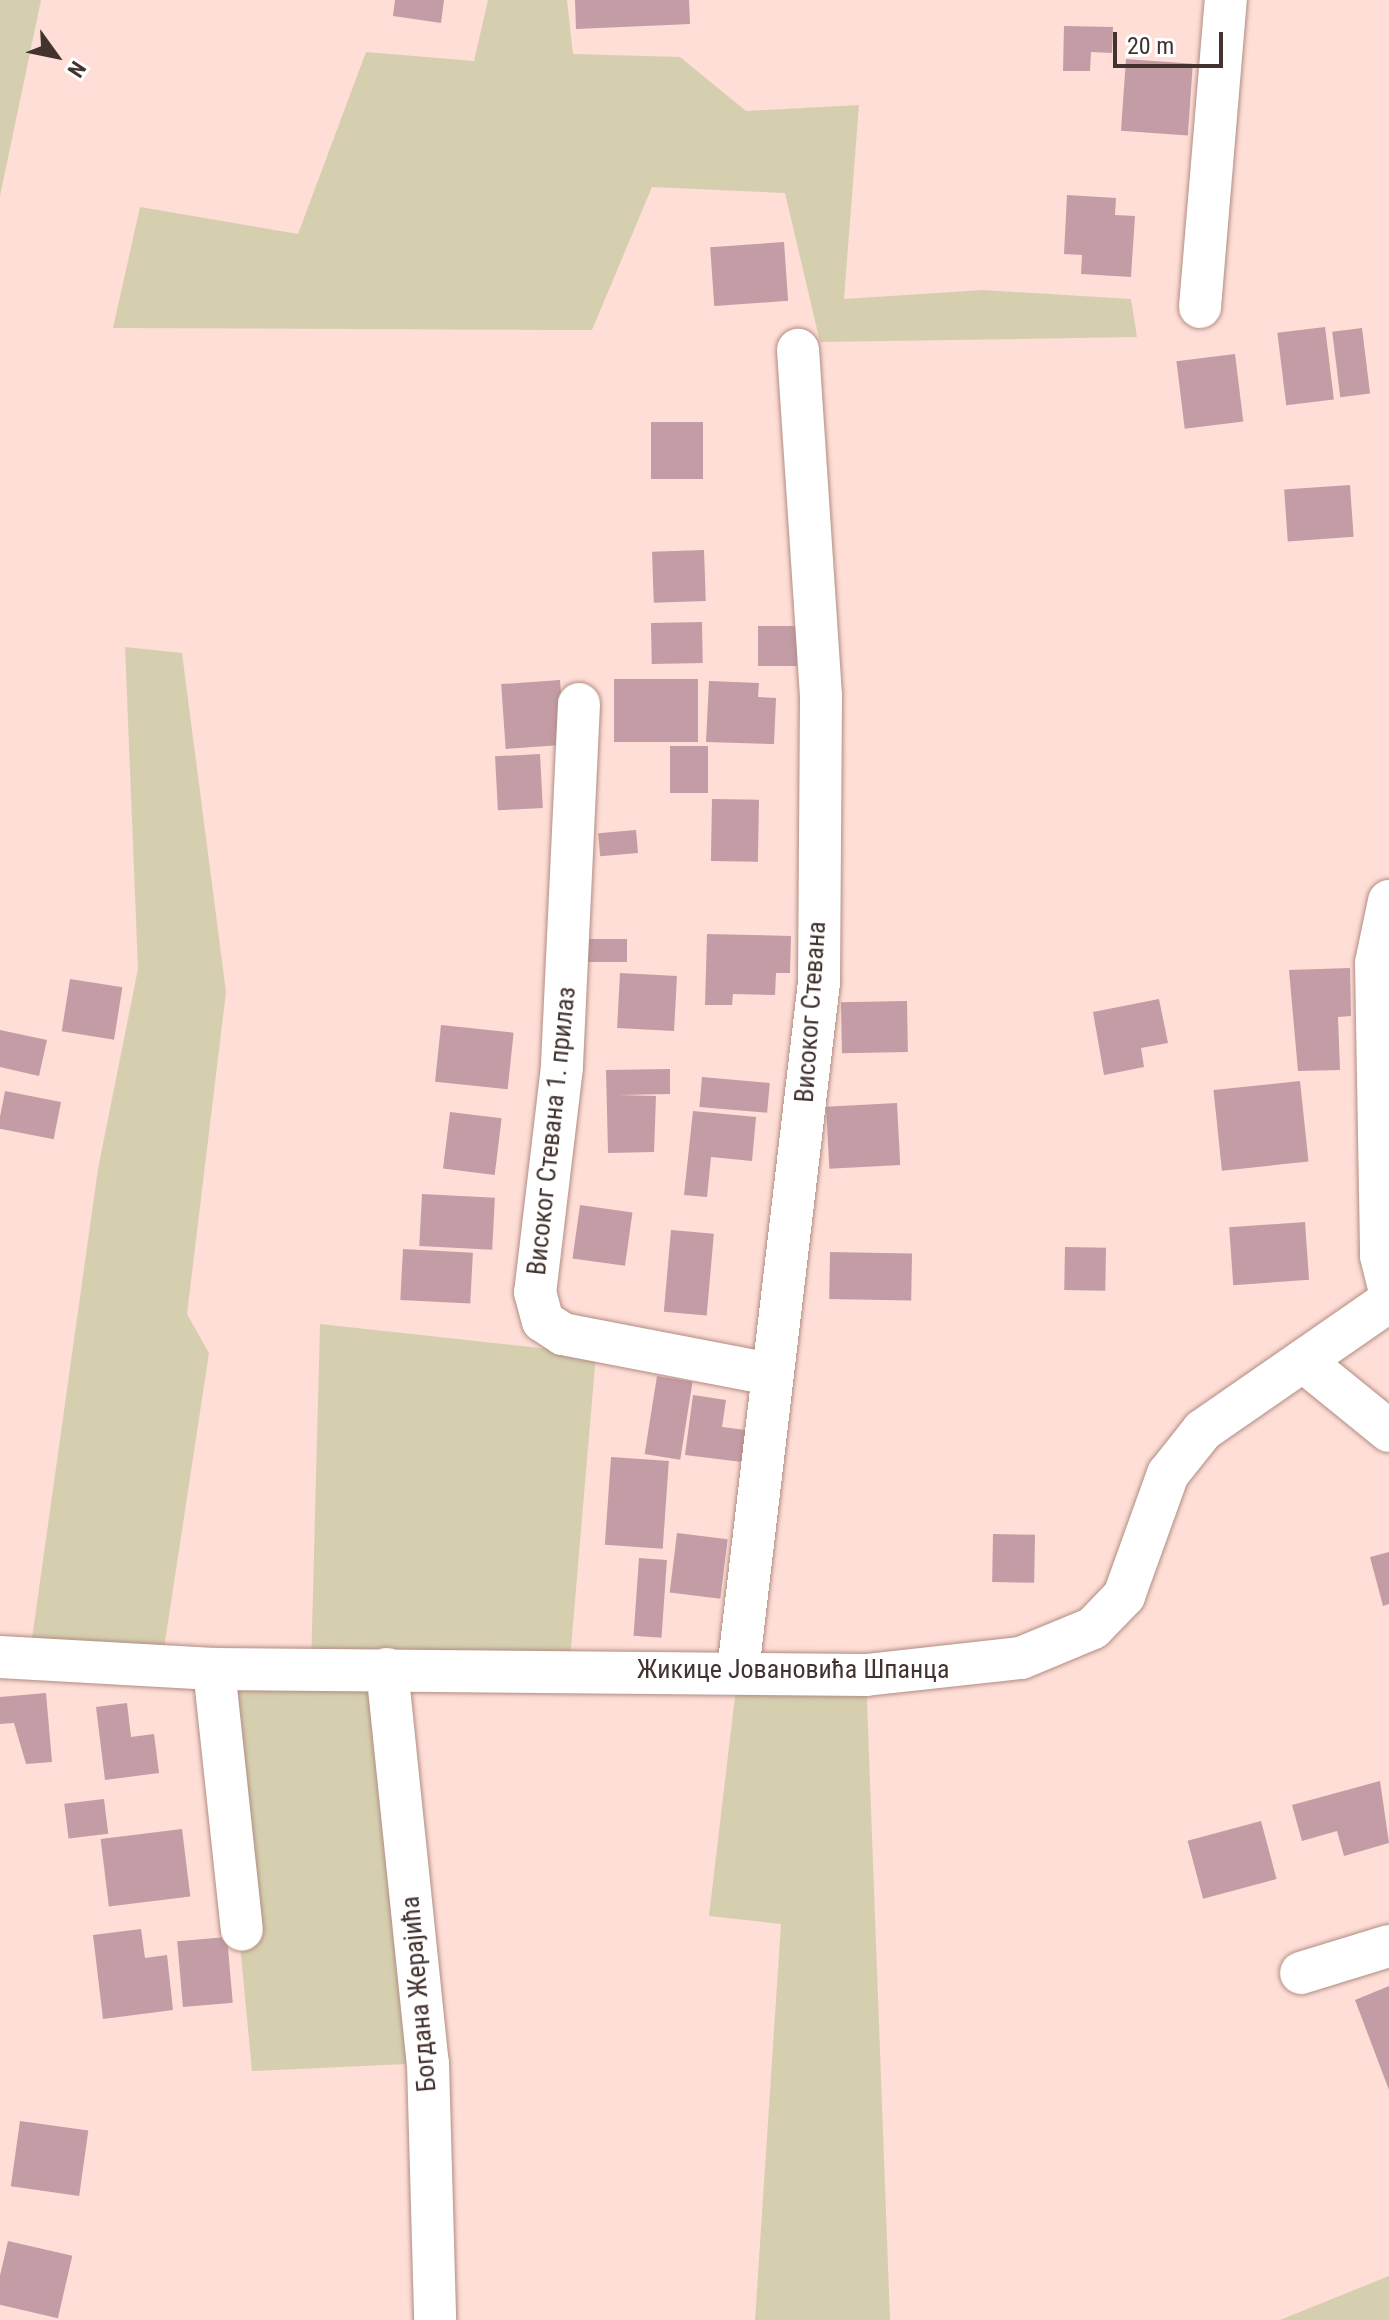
<!DOCTYPE html>
<meta charset="utf-8">
<style>
body{margin:0}
#map{position:relative;width:1389px;height:2320px;overflow:hidden;background:#feded6;font-family:"Roboto Condensed",sans-serif}
div>[style]{position:absolute}
.green>*{inset:0;background:#d5cfaf}
.building>*{inset:0;background:#c39ca6;transform-origin:0 0}
.roads{filter:drop-shadow(0 0 2px #b18d83) drop-shadow(0 0 2px #b18d83)}
.minor>*{height:42px;margin:-21px;padding:0 21px;transform-origin:21px;border-radius:21px;background:#fff}
span{translate:-50% -50%;white-space:nowrap;text-align:center;line-height:1.15;-webkit-text-stroke:6px #fff;paint-order:stroke}
.street-label{font-size:26px;color:#43332f}
.north{position:absolute;left:16px;top:16px;width:80px;height:80px;-webkit-text-stroke:6px #fff;paint-order:stroke;rotate:123deg;font-size:22px;font-weight:700;line-height:32px;text-align:center;color:#43332f}
.north::after{content:'';display:block;margin:auto;width:28px;height:36px;background:#43332f;clip-path:polygon(50% 0,100% 100%,50% 72%,0 100%)}
.scale{position:absolute;left:1113px;top:32px;width:110px;height:36px;box-sizing:border-box;border:4px solid #43332f;border-top:0;padding-left:10px;font-size:24px;line-height:28px;white-space:nowrap;color:#43332f;-webkit-text-stroke:6px #fff;paint-order:stroke}
</style>
<div id="map">
<div class="green">
<i style="clip-path:polygon(0 0,41px 0,0 196px)"></i>
<i style="clip-path:polygon(488px 0,567px 0,573px 54px,680px 57px,746px 111px,859px 105px,844px 299px,983px 290px,1131px 299px,1137px 337px,820px 342px,785px 193px,652px 187px,592px 330px,113px 328px,140px 207px,298px 234px,366px 52px,474px 61px)"></i>
<i style="clip-path:polygon(125px 647px,182px 653px,226px 992px,187px 1314px,209px 1353px,161px 1668px,29px 1660px,98px 1169px,138px 969px)"></i>
<i style="clip-path:polygon(320px 1324px,596px 1354px,569px 1671px,387px 1669px,428px 2063px,252px 2071px,214px 1669px,311px 1669px)"></i>
<i style="clip-path:polygon(738px 1671px,866px 1675px,890px 2320px,755px 2320px,781px 1924px,709px 1916px)"></i>
<i style="clip-path:polygon(1389px 2276px,1389px 2320px,1280px 2320px)"></i>
</div>
<div class="building">
<i style="clip-path:polygon(395px 0,444px 0,441px 23px,393px 16px)"></i>
<i style="clip-path:polygon(575px 0,689px 0,690px 24px,576px 29px)"></i>
<i style="clip-path:polygon(1064px 26px,1113px 27px,1112px 53px,1091px 52px,1090px 71px,1063px 71px)"></i>
<i style="left:1126px;top:59px;width:67px;height:72px;rotate:4deg"></i>
<i style="clip-path:polygon(1067px 195px,1116px 198px,1115px 215px,1135px 216px,1131px 277px,1081px 274px,1082px 255px,1064px 254px)"></i>
<i style="left:784px;top:242px;width:59px;height:74px;rotate:86deg"></i>
<i style="left:1325px;top:327px;width:73px;height:48px;rotate:83deg"></i>
<i style="left:1362px;top:328px;width:66px;height:30px;rotate:83deg"></i>
<i style="left:1235px;top:354px;width:68px;height:59px;rotate:83deg"></i>
<i style="left:651px;top:422px;width:52px;height:57px"></i>
<i style="left:1350px;top:485px;width:52px;height:66px;rotate:86deg"></i>
<i style="left:704px;top:550px;width:51px;height:52px;rotate:88deg"></i>
<i style="left:702px;top:622px;width:41px;height:51px;rotate:89deg"></i>
<i style="left:797px;top:626px;width:40px;height:39px;rotate:90deg"></i>
<i style="left:614px;top:679px;width:84px;height:63px"></i>
<i style="left:560px;top:680px;width:65px;height:59px;rotate:86deg"></i>
<i style="clip-path:polygon(709px 681px,759px 683px,758px 697px,776px 698px,774px 744px,706px 742px)"></i>
<i style="left:670px;top:746px;width:38px;height:47px"></i>
<i style="left:540px;top:754px;width:54px;height:45px;rotate:87deg"></i>
<i style="left:712px;top:799px;width:47px;height:62px;rotate:1deg"></i>
<i style="left:636px;top:830px;width:23px;height:38px;rotate:85deg"></i>
<i style="clip-path:polygon(707px 934px,791px 936px,790px 973px,776px 973px,775px 995px,733px 994px,732px 1005px,705px 1005px)"></i>
<i style="left:627px;top:939px;width:23px;height:39px;rotate:90deg"></i>
<i style="clip-path:polygon(1350px 968px,1351px 1016px,1338px 1017px,1340px 1070px,1298px 1071px,1289px 970px)"></i>
<i style="left:620px;top:973px;width:57px;height:55px;rotate:3deg"></i>
<i style="left:70px;top:979px;width:53px;height:53px;rotate:9deg"></i>
<i style="clip-path:polygon(1159px 999px,1168px 1043px,1141px 1048px,1144px 1067px,1104px 1075px,1093px 1012px)"></i>
<i style="left:907px;top:1001px;width:51px;height:66px;rotate:89deg"></i>
<i style="left:441px;top:1025px;width:73px;height:57px;rotate:6deg"></i>
<i style="clip-path:polygon(0 1030px,47px 1040px,39px 1076px,0 1067px)"></i>
<i style="clip-path:polygon(670px 1069px,670px 1094px,618px 1095px,656px 1096px,654px 1152px,608px 1153px,606px 1070px)"></i>
<i style="left:702px;top:1077px;width:68px;height:30px;rotate:5deg"></i>
<i style="left:1300px;top:1081px;width:81px;height:87px;rotate:84deg"></i>
<i style="left:5px;top:1091px;width:57px;height:38px;rotate:11deg"></i>
<i style="left:897px;top:1103px;width:62px;height:71px;rotate:87deg"></i>
<i style="clip-path:polygon(693px 1111px,756px 1117px,752px 1161px,711px 1157px,707px 1197px,684px 1195px)"></i>
<i style="left:450px;top:1112px;width:52px;height:57px;rotate:7deg"></i>
<i style="left:422px;top:1194px;width:73px;height:52px;rotate:3deg"></i>
<i style="left:580px;top:1205px;width:53px;height:54px;rotate:8deg"></i>
<i style="left:1305px;top:1222px;width:58px;height:76px;rotate:86deg"></i>
<i style="left:671px;top:1230px;width:43px;height:82px;rotate:5deg"></i>
<i style="left:1065px;top:1247px;width:41px;height:43px;rotate:1deg"></i>
<i style="left:403px;top:1249px;width:70px;height:51px;rotate:3deg"></i>
<i style="left:830px;top:1252px;width:82px;height:47px;rotate:1deg"></i>
<i style="left:657px;top:1376px;width:36px;height:79px;rotate:9deg"></i>
<i style="clip-path:polygon(693px 1395px,726px 1400px,722px 1427px,746px 1430px,742px 1462px,685px 1455px)"></i>
<i style="left:611px;top:1457px;width:58px;height:88px;rotate:4deg"></i>
<i style="left:677px;top:1533px;width:51px;height:60px;rotate:7deg"></i>
<i style="left:993px;top:1534px;width:42px;height:48px;rotate:1deg"></i>
<i style="clip-path:polygon(1389px 1552px,1389px 1604px,1383px 1606px,1370px 1557px)"></i>
<i style="left:639px;top:1558px;width:28px;height:78px;rotate:4deg"></i>
<i style="clip-path:polygon(46px 1693px,52px 1762px,26px 1764px,14px 1723px,0 1724px,0 1697px)"></i>
<i style="clip-path:polygon(127px 1703px,131px 1737px,154px 1734px,159px 1773px,105px 1780px,96px 1707px)"></i>
<i style="clip-path:polygon(1380px 1781px,1389px 1843px,1344px 1856px,1337px 1831px,1302px 1841px,1292px 1805px)"></i>
<i style="left:104px;top:1799px;width:35px;height:40px;rotate:83deg"></i>
<i style="left:1261px;top:1821px;width:60px;height:76px;rotate:75deg"></i>
<i style="left:182px;top:1829px;width:68px;height:82px;rotate:83deg"></i>
<i style="clip-path:polygon(141px 1929px,145px 1958px,167px 1955px,173px 2010px,103px 2019px,93px 1935px)"></i>
<i style="left:227px;top:1937px;width:66px;height:50px;rotate:85deg"></i>
<i style="clip-path:polygon(1389px 1986px,1389px 2090px,1355px 2000px)"></i>
<i style="left:20px;top:2121px;width:69px;height:66px;rotate:8deg"></i>
<i style="left:8px;top:2241px;width:66px;height:64px;rotate:13deg"></i>
</div>
<div class="roads">
<div class="minor">
<i style="left:1200px;top:307px;width:308px;rotate:-85.2deg"></i>
<i style="left:579px;top:704px;width:363px;rotate:92.7deg"></i>
<i style="left:562px;top:1067px;width:227px;rotate:96.8deg"></i>
<i style="left:535px;top:1292px;width:30px;rotate:75deg"></i>
<i style="left:543px;top:1321px;width:24px;rotate:33deg"></i>
<i style="left:563px;top:1334px;width:212px;rotate:10.9deg"></i>
<i style="left:1389px;top:901px;width:63px;rotate:101.8deg"></i>
<i style="left:1376px;top:963px;width:293px;rotate:89deg"></i>
<i style="left:1381px;top:1256px;width:34px;rotate:76deg"></i>
<i style="left:1303px;top:1361px;width:111px;rotate:39.1deg"></i>
<i style="left:0;top:1657px;width:214px;rotate:3.2deg"></i>
<i style="left:214px;top:1669px;width:652px;rotate:0.53deg"></i>
<i style="left:866px;top:1675px;width:156px;rotate:-6.3deg"></i>
<i style="left:1021px;top:1658px;width:78px;rotate:-22.6deg"></i>
<i style="left:1093px;top:1628px;width:45px;rotate:-45.9deg"></i>
<i style="left:1124px;top:1596px;width:130px;rotate:-70.2deg"></i>
<i style="left:1168px;top:1474px;width:56px;rotate:-51.5deg"></i>
<i style="left:1203px;top:1430px;width:226px;rotate:-34.7deg"></i>
<i style="left:214px;top:1669px;width:262px;rotate:83.9deg"></i>
<i style="left:387px;top:1669px;width:396px;rotate:84.1deg"></i>
<i style="left:428px;top:2063px;width:257px;rotate:88.4deg"></i>
<i style="left:738px;top:1671px;width:693px;rotate:-83.29deg"></i>
<i style="left:819px;top:983px;width:287px;rotate:-89.6deg"></i>
<i style="left:821px;top:696px;width:347px;rotate:-93.8deg"></i>
<i style="left:1301px;top:1973px;width:92px;rotate:-17.1deg"></i>
</div>
</div>
<div class="street-label">
<span style="left:811px;top:1012px;rotate:-86deg">Високог Стевана</span>
<span style="left:552px;top:1131px;rotate:-84deg">Високог Стевана 1. прилаз</span>
<span style="left:793px;top:1670px">Жикице Јовановића Шпанца</span>
<span style="left:419px;top:1994px;rotate:-95deg">Богдана Жерајића</span>
</div>
<div class="north">N</div>
<div class="scale">20 m</div>
</div>
